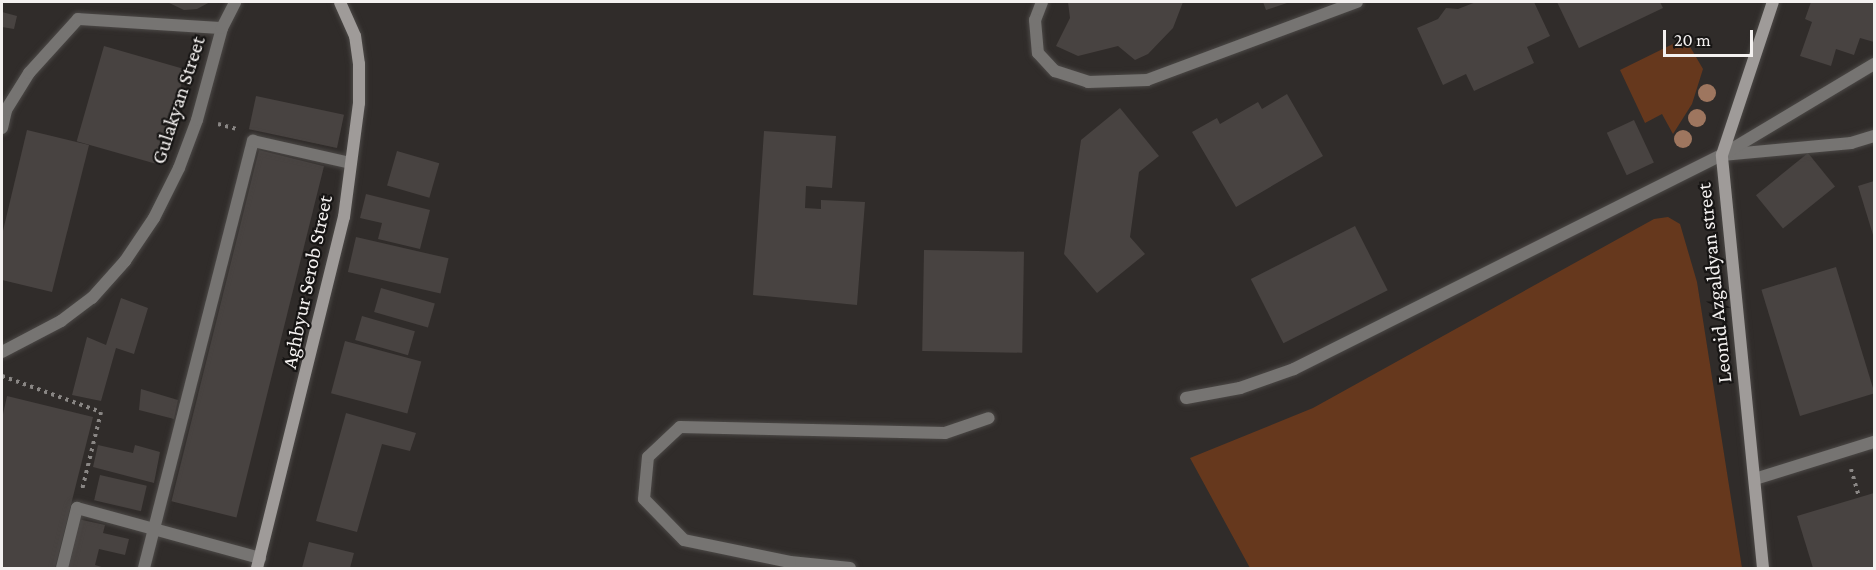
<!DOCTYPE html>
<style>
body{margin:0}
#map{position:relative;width:1876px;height:570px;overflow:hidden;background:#302c2a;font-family:"Crimson Pro",serif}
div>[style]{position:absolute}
.green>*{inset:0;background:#66381d}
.building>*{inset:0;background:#484341;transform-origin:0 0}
.path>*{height:4px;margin-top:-2px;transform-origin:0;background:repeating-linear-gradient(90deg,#898684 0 3px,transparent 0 7.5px)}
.roads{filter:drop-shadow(0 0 2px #4b4846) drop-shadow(0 0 2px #4b4846)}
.lane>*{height:12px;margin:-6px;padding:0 6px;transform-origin:6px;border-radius:6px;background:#767472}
.street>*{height:12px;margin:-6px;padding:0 6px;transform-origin:6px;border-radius:6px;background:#767472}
.secondary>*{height:12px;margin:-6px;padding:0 6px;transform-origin:6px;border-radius:6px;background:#9f9b99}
.trees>*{width:18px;height:18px;margin:-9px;border-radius:50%;background:#9e765f}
span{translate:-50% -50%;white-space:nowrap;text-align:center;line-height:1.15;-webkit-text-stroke:4.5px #171514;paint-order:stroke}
.street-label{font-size:21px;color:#f4f1f0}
.frame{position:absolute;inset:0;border:3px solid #f4f1f0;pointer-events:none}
.scale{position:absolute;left:1663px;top:30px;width:90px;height:27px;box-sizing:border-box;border:3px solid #f4f1f0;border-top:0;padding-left:8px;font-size:18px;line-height:21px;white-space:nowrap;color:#f4f1f0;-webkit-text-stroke:4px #171514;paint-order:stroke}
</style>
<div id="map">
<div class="green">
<i style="clip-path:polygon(1685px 38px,1703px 69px,1692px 104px,1673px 134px,1662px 114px,1645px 123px,1620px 70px)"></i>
<i style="clip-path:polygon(1668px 217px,1680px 224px,1697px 282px,1742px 568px,1250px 568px,1190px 458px,1313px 408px,1654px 219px)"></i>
</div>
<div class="building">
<i style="clip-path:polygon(167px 2px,210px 2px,197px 9px,184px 10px)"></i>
<i style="clip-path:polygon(1068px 2px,1183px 2px,1173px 28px,1148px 54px,1135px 60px,1118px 46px,1078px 56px,1056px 46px,1070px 18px)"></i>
<i style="clip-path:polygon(1263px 2px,1290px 2px,1266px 10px)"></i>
<i style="clip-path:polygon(1476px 2px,1534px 2px,1550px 36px,1527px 47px,1534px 63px,1474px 91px,1466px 74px,1443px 85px,1417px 28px,1438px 19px,1446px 8px,1458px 9px)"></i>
<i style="clip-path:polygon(1557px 2px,1660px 2px,1663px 8px,1579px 48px)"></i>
<i style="clip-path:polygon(1811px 2px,1874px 2px,1874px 42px,1860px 38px,1854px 55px,1836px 49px,1831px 66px,1800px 56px,1812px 22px,1805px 19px)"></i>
<i style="clip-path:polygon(2px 12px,17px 16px,14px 29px,2px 27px)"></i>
<i style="left:104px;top:46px;width:85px;height:99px;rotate:16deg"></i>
<i style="clip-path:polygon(1287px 94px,1323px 156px,1236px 207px,1192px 132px,1217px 118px,1220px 124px,1258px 102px,1262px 109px)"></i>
<i style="left:256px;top:96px;width:90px;height:34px;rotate:12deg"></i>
<i style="clip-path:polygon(1120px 108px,1159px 156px,1139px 172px,1130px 237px,1145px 254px,1097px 293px,1064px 254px,1081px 140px)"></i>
<i style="left:1634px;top:120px;width:47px;height:30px;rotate:65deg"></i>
<i style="clip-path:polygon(27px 130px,89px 145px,52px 292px,2px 280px,2px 235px)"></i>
<i style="clip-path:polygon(764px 131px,836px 136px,832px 188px,806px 186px,805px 208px,821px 209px,821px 200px,865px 202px,857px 305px,753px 295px)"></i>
<i style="left:259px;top:150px;width:67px;height:362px;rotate:14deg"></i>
<i style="left:397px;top:151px;width:44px;height:36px;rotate:16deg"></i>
<i style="left:1808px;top:153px;width:43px;height:67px;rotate:51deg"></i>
<i style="clip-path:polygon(1874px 181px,1874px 238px,1858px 186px)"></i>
<i style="clip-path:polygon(366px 194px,430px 210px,420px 249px,378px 239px,382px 223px,360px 218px)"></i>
<i style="left:1355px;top:226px;width:72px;height:117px;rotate:63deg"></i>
<i style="left:356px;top:237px;width:95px;height:36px;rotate:13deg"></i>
<i style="left:924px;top:250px;width:100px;height:101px;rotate:1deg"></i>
<i style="left:1836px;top:267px;width:132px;height:78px;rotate:73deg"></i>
<i style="left:381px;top:288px;width:56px;height:25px;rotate:16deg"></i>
<i style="clip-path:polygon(121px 298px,148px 308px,134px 354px,116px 348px,101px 401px,72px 395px,87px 337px,106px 345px)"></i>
<i style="left:362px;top:316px;width:55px;height:25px;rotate:16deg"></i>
<i style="left:345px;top:341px;width:79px;height:54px;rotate:15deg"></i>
<i style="clip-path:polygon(141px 389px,178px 400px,174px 419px,139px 410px)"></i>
<i style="clip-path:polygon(7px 396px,93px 417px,55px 568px,2px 568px,2px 419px)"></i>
<i style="clip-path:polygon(346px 413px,416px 433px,410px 451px,382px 444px,357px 532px,316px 521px)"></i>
<i style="clip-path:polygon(98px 445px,133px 453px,135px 445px,160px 452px,154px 483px,93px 467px)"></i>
<i style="left:100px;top:475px;width:48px;height:26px;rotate:13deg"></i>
<i style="clip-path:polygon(1874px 493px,1874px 568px,1813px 568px,1797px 516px)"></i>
<i style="clip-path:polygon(78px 519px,105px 525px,103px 533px,129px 539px,125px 555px,99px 549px,95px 565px,105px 568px,66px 568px)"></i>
<i style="clip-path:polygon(309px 542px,354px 553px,350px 568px,302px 568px)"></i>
</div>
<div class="path">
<i style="left:218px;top:124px;width:20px;rotate:15deg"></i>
<i style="left:2px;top:376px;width:105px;rotate:20deg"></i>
<i style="left:101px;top:412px;width:80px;rotate:103.7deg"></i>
<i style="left:1851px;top:469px;width:29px;rotate:74deg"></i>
</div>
<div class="roads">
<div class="lane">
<i style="left:2px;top:128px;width:18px;rotate:-77deg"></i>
<i style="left:6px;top:110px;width:44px;rotate:-58.1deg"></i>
<i style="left:29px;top:73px;width:73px;rotate:-47.8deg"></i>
<i style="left:78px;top:19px;width:144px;rotate:3.6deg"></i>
<i style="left:1186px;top:398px;width:55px;rotate:-10.5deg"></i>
<i style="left:1240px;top:388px;width:57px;rotate:-19.4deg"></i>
<i style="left:1294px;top:369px;width:479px;rotate:-26.6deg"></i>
<i style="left:1722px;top:155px;width:130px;rotate:-5.3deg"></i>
<i style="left:1851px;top:143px;width:24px;rotate:-17deg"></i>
<i style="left:1755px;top:479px;width:125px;rotate:-17.3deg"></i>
<i style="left:62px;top:568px;width:62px;rotate:-76deg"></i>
<i style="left:77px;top:508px;width:190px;rotate:15.3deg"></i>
<i style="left:144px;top:568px;width:441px;rotate:-75.7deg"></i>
<i style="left:253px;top:141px;width:100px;rotate:12.7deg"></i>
<i style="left:850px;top:568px;width:60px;rotate:-174.3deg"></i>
<i style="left:790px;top:562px;width:108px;rotate:-168.3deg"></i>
<i style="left:684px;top:540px;width:57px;rotate:-134.3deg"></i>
<i style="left:644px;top:499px;width:42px;rotate:-84.6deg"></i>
<i style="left:648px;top:457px;width:44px;rotate:-43.2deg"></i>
<i style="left:680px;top:427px;width:265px;rotate:1.3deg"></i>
<i style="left:945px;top:433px;width:46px;rotate:-18.8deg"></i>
</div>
<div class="street">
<i style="left:1042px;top:2px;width:19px;rotate:111deg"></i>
<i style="left:1035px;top:20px;width:33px;rotate:85deg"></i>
<i style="left:1038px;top:53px;width:25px;rotate:47deg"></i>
<i style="left:1055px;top:71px;width:35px;rotate:18deg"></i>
<i style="left:1088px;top:82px;width:59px;rotate:-1.9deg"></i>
<i style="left:1147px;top:80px;width:224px;rotate:-20.4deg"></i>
<i style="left:1722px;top:155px;width:177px;rotate:-30.9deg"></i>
<i style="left:2px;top:352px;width:67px;rotate:-27.7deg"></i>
<i style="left:61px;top:321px;width:39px;rotate:-37deg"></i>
<i style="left:92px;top:298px;width:50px;rotate:-48.3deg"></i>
<i style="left:125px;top:261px;width:52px;rotate:-56deg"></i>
<i style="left:154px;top:218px;width:56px;rotate:-63.4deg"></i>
<i style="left:179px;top:168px;width:51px;rotate:-69.4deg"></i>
<i style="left:197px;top:120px;width:95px;rotate:-74.8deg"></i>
<i style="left:222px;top:28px;width:29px;rotate:-63deg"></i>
</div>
<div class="secondary">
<i style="left:257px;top:568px;width:362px;rotate:-76.1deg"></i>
<i style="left:344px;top:217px;width:115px;rotate:-82.5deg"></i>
<i style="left:359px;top:103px;width:39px;rotate:-90deg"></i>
<i style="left:359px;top:64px;width:28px;rotate:-98deg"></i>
<i style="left:355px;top:36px;width:37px;rotate:-114deg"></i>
<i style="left:1763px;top:568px;width:415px;rotate:-95.7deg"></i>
<i style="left:1722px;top:155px;width:161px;rotate:-71.6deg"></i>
</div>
</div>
<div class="trees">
<i style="left:1707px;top:93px"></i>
<i style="left:1697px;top:118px"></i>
<i style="left:1683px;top:139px"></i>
</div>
<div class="street-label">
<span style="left:178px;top:100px;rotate:-72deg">Gulakyan Street</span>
<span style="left:307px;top:282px;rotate:-78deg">Aghbyur Serob Street</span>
<span style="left:1714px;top:283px;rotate:-96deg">Leonid Azgaldyan street</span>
</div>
<div class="frame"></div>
<div class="scale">20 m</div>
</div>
